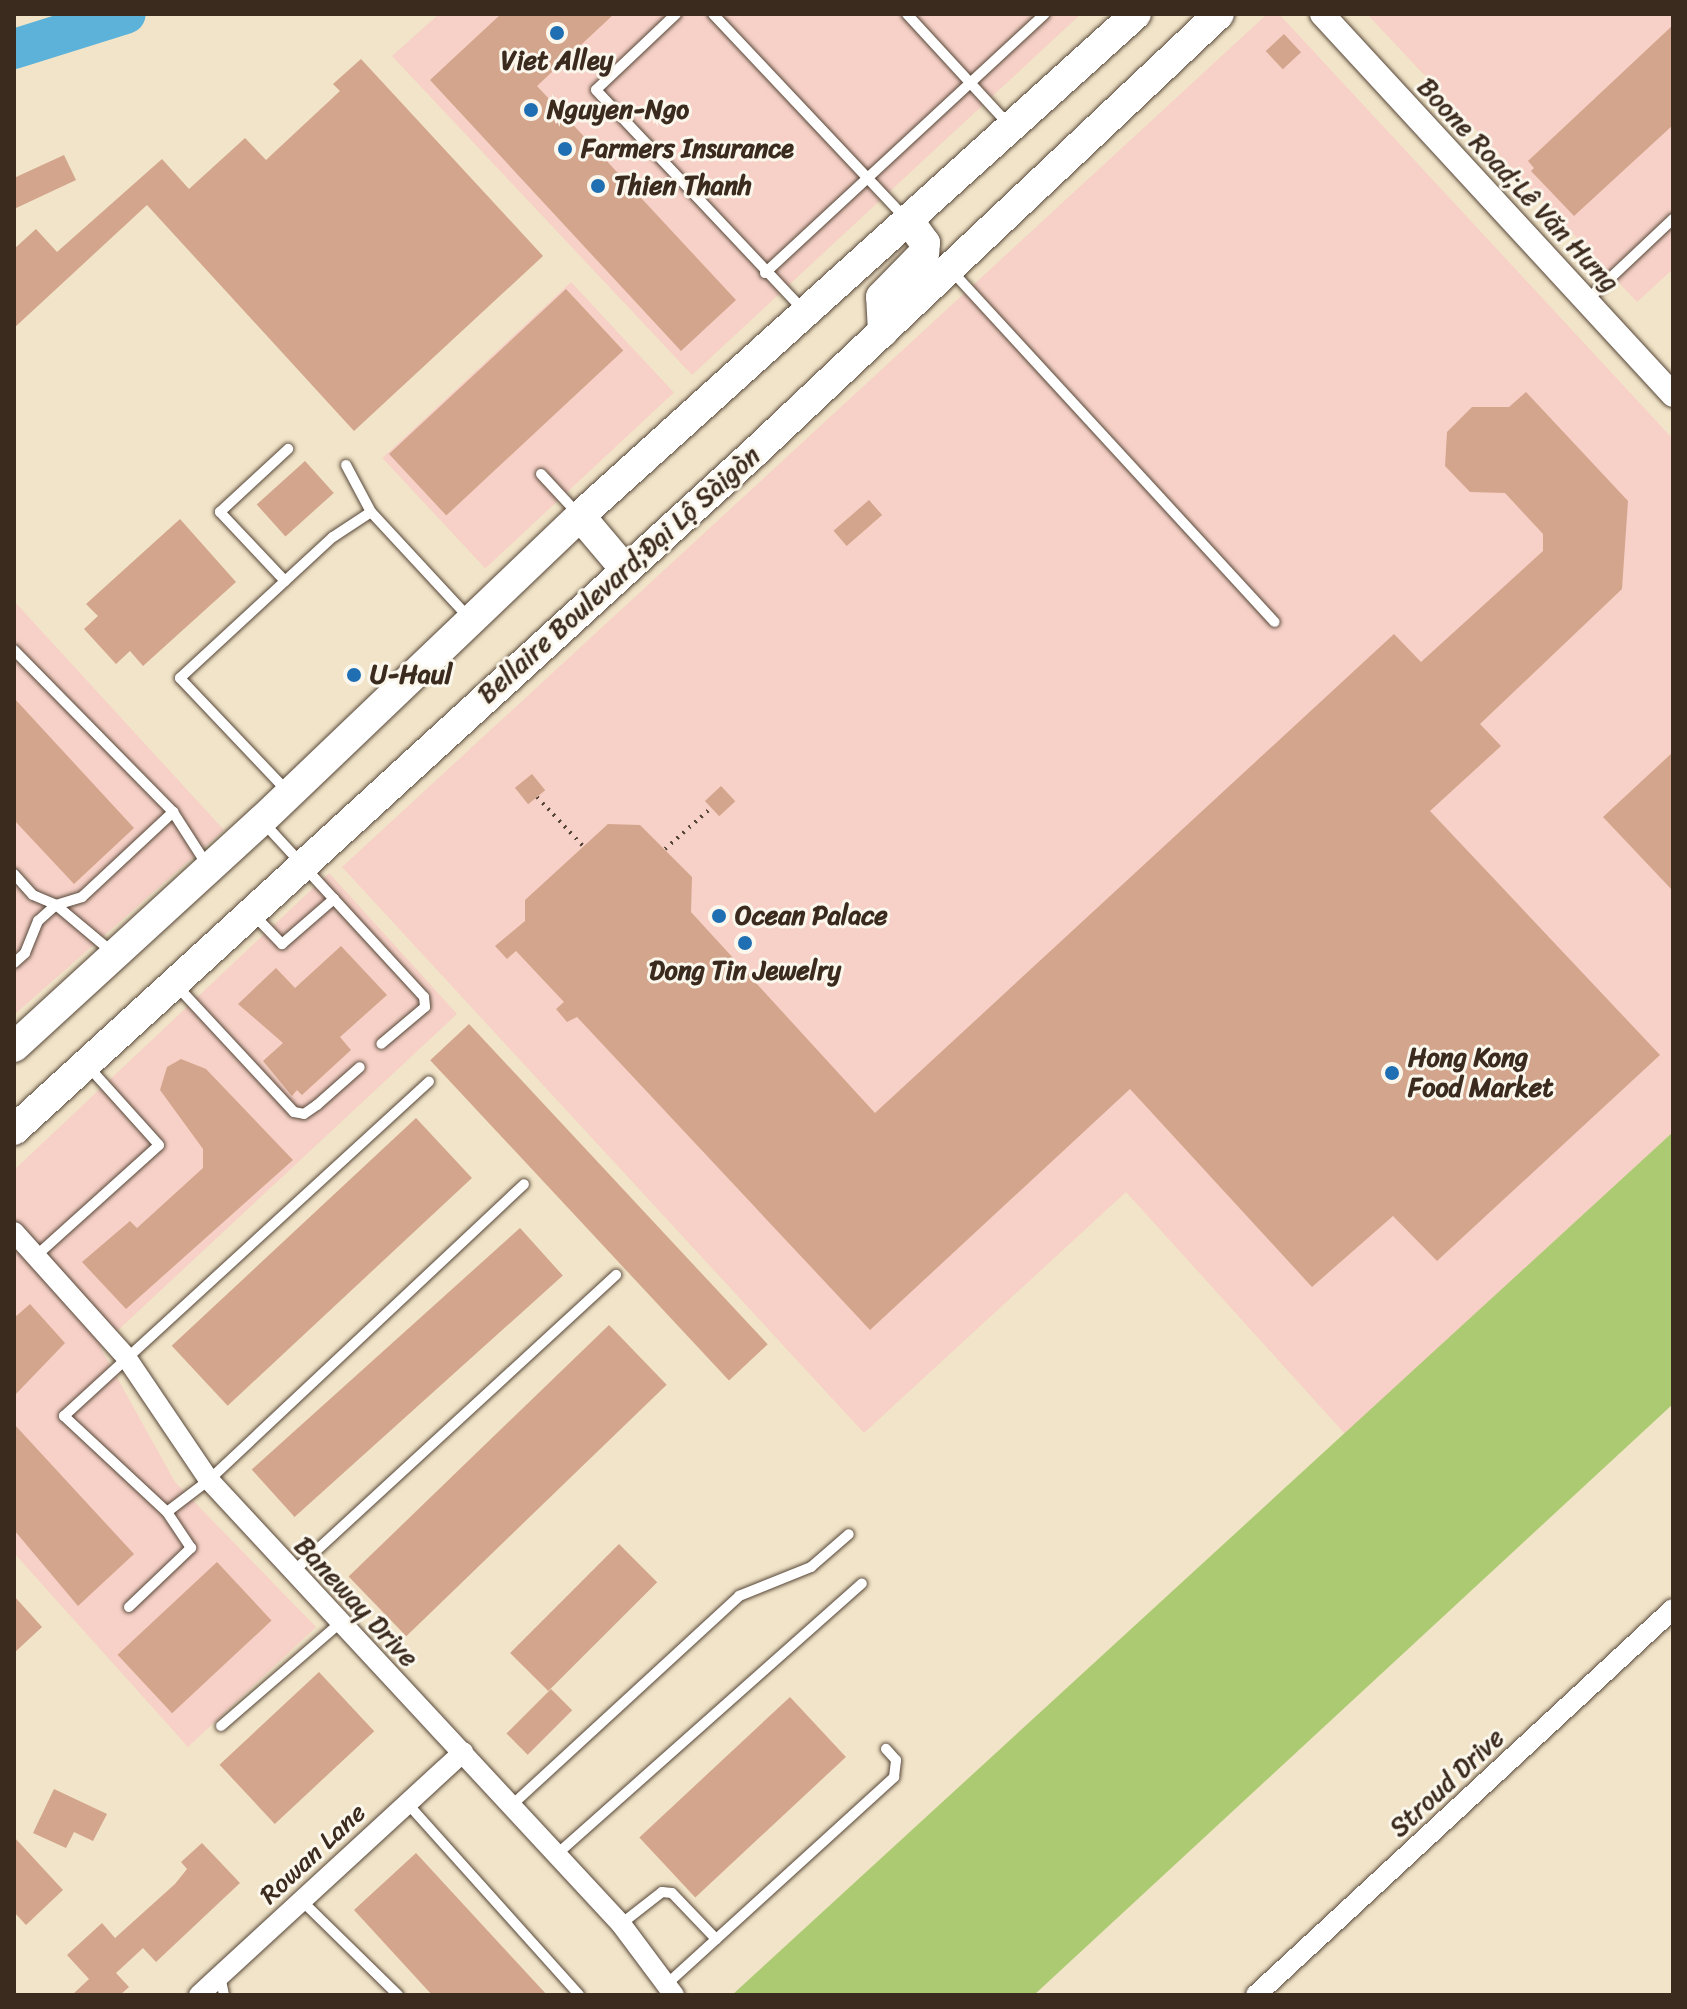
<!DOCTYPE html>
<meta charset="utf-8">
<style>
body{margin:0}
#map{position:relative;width:1687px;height:2009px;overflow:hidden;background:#f1e4c8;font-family:Sriracha,sans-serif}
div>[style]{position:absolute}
.built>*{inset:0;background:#f7d1c7;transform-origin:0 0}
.green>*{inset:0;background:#acca71}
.river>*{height:40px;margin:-20px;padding:0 20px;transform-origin:20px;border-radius:20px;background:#5cb2d9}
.building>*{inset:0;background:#d3a58c;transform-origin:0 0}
.path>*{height:4px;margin-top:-2px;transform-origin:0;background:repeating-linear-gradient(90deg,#564638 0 2px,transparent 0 8px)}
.roads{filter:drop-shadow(0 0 2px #564638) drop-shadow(0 0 2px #564638)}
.service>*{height:10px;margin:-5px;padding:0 5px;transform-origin:5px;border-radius:5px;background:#fff}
.minor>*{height:20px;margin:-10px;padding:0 10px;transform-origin:10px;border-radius:10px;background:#fff}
.tertiary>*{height:24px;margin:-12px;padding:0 12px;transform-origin:12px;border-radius:12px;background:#fff}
.primary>*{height:30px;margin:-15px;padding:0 15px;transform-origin:15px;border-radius:15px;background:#fff}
.dots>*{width:22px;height:22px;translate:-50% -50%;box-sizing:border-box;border:4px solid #fbf7ec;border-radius:50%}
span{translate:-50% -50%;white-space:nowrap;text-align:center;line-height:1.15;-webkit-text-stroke:6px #fbf7ec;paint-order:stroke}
.poi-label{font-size:26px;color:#3b2a1e;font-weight:700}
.left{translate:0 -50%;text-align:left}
.street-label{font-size:26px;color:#3b2a1e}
.frame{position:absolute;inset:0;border:16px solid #3b2a1e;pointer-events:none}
</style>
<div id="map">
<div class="built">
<i style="clip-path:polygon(439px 14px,1081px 14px,692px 375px,392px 56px)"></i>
<i style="clip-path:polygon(1279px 14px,1673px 439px,1673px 1132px,1345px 1434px,1126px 1192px,864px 1433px,342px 867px,1265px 16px)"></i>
<i style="clip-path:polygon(1367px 14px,1673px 14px,1673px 269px,1637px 302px)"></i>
<i style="left:571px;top:282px;width:151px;height:258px;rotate:47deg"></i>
<i style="clip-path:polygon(14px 601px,224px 830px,14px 1015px)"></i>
<i style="clip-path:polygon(329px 873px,457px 1014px,100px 1347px,175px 1482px,316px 1627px,188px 1747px,14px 1553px,14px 1170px)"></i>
</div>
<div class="green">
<i style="clip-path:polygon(1673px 1132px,1673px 1404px,1034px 1995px,732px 1995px)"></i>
</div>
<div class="river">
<i style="left:14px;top:49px;width:117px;rotate:-17.4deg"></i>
</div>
<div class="building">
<i style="clip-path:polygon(501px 14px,614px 14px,537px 86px,736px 300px,681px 351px,430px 80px)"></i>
<i style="clip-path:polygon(1673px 25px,1673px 125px,1574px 216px,1531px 171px,1534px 168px,1528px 161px)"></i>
<i style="left:1284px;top:34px;width:25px;height:25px;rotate:47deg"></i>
<i style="clip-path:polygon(361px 59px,543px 256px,354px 431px,147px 205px,14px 328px,14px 249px,36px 229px,57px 252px,162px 159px,189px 189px,245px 138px,266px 160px,340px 91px,333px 84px)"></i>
<i style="clip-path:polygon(64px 155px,76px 180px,14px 209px,14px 178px)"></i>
<i style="left:566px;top:289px;width:84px;height:242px;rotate:47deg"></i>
<i style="clip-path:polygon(1526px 392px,1628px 501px,1622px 589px,1480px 724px,1501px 746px,1430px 811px,1660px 1055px,1437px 1261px,1393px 1216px,1312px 1287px,1130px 1089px,870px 1330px,577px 1017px,567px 1022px,556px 1009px,564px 1002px,516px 951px,507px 959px,495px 946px,525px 921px,525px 900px,608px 824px,640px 825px,692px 877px,691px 912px,875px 1113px,1394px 634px,1421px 662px,1543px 551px,1543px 534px,1505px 493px,1470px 492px,1445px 466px,1447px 432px,1472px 407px,1509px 407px)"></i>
<i style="left:305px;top:461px;width:43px;height:65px;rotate:48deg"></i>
<i style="left:869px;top:500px;width:20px;height:47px;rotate:49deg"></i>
<i style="clip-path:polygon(180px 519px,236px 582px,143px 666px,130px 651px,116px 664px,84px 629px,98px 616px,86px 604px)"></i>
<i style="clip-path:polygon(14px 698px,134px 828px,74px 884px,14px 820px)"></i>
<i style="clip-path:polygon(1673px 752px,1673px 891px,1603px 817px)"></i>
<i style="left:532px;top:774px;width:21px;height:22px;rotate:51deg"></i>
<i style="left:721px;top:786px;width:21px;height:22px;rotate:47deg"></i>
<i style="clip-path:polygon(341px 946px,387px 995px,340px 1037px,351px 1050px,302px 1095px,297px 1090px,292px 1096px,263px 1061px,283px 1043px,238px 1004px,276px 968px,295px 988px)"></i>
<i style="left:469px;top:1024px;width:438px;height:53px;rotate:47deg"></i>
<i style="clip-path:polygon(181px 1059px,206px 1069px,293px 1160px,126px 1309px,82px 1262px,130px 1221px,137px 1228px,203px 1168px,203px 1149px,160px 1090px,167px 1067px)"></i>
<i style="left:416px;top:1118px;width:82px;height:334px;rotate:47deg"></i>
<i style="left:520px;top:1228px;width:64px;height:361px;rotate:48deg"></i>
<i style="clip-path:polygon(30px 1304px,65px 1343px,14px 1396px,14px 1318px)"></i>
<i style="left:609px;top:1325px;width:83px;height:362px;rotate:46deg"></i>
<i style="clip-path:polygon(14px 1424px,134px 1554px,78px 1606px,14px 1530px)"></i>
<i style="left:619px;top:1544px;width:54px;height:154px;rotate:45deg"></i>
<i style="left:217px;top:1562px;width:80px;height:136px;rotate:47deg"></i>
<i style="clip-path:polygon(14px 1596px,42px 1627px,14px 1653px)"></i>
<i style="left:319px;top:1672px;width:81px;height:136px;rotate:47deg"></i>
<i style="left:551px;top:1689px;width:30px;height:63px;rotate:45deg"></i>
<i style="left:790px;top:1697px;width:82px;height:206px;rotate:47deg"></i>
<i style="clip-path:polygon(54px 1789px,107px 1814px,93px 1841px,74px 1832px,66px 1848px,33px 1833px)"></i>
<i style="clip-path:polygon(14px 1837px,63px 1890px,26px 1925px,14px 1912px)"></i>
<i style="clip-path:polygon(202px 1843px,240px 1883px,156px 1962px,143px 1948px,116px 1973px,129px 1987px,120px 1995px,72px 1995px,89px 1979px,67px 1955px,102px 1923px,115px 1938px,175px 1884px,187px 1869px,181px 1862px)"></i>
<i style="clip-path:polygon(416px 1853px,547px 1995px,432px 1995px,354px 1910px)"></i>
</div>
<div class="path">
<i style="left:537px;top:797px;width:67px;rotate:46.8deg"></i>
<i style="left:665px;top:849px;width:62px;rotate:-41.7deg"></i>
</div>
<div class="roads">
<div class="service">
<i style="left:676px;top:14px;width:110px;rotate:136.5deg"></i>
<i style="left:596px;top:90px;width:302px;rotate:46.7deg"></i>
<i style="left:713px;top:14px;width:282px;rotate:46.7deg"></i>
<i style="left:907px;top:14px;width:149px;rotate:47.4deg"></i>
<i style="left:951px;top:270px;width:478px;rotate:47.4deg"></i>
<i style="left:765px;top:273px;width:381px;rotate:-42.8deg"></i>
<i style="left:1586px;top:301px;width:120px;rotate:-43.3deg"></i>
<i style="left:346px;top:465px;width:53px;rotate:62deg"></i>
<i style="left:541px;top:474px;width:54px;rotate:47.2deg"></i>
<i style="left:285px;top:581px;width:95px;rotate:-133.3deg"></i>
<i style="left:220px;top:512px;width:93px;rotate:-42.8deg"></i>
<i style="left:14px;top:650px;width:227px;rotate:45.5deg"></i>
<i style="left:173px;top:812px;width:63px;rotate:57.3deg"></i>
<i style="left:288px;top:792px;width:157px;rotate:-133.5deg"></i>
<i style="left:180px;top:678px;width:208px;rotate:-42.7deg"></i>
<i style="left:333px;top:537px;width:45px;rotate:-33.3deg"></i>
<i style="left:371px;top:512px;width:144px;rotate:47.2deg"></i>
<i style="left:263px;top:822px;width:238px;rotate:47.4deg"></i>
<i style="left:424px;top:997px;width:10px;rotate:84deg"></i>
<i style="left:425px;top:1007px;width:57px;rotate:139.9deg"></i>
<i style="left:14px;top:874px;width:28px;rotate:48deg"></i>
<i style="left:33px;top:895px;width:25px;rotate:23deg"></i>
<i style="left:56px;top:905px;width:73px;rotate:40deg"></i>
<i style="left:253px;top:914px;width:42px;rotate:46deg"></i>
<i style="left:282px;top:944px;width:69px;rotate:-40.9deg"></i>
<i style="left:14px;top:963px;width:15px;rotate:-42deg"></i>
<i style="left:25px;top:953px;width:35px;rotate:-68deg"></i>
<i style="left:38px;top:921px;width:24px;rotate:-42deg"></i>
<i style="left:56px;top:905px;width:27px;rotate:-17deg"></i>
<i style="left:82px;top:897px;width:125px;rotate:-43deg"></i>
<i style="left:176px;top:985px;width:173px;rotate:47.1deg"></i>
<i style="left:294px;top:1112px;width:10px;rotate:11deg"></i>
<i style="left:304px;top:1114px;width:16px;rotate:-35deg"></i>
<i style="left:317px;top:1105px;width:57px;rotate:-41.5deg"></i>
<i style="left:37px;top:1255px;width:164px;rotate:-42deg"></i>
<i style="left:159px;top:1145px;width:108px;rotate:-132deg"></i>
<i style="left:167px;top:1512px;width:53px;rotate:-37.3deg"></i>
<i style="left:209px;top:1480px;width:432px;rotate:-43.2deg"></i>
<i style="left:293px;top:1572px;width:439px;rotate:-42.6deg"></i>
<i style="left:129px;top:1607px;width:86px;rotate:-43.6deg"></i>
<i style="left:191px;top:1548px;width:43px;rotate:-123.7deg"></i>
<i style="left:167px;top:1512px;width:141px;rotate:-137deg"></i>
<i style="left:64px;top:1416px;width:495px;rotate:-42.5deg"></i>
<i style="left:221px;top:1726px;width:157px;rotate:-40.9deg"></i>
<i style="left:407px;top:1803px;width:258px;rotate:48.1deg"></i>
<i style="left:512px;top:1805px;width:309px;rotate:-42.6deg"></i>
<i style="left:739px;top:1596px;width:78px;rotate:-21.9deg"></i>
<i style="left:811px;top:1567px;width:50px;rotate:-41deg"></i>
<i style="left:556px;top:1855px;width:409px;rotate:-41.6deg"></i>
<i style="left:301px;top:1900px;width:136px;rotate:44.4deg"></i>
<i style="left:621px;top:1924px;width:52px;rotate:-38deg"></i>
<i style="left:662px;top:1892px;width:10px;rotate:6deg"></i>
<i style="left:672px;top:1893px;width:64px;rotate:46.3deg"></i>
<i style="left:220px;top:1976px;width:19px;rotate:78deg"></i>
<i style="left:668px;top:1983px;width:306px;rotate:-42.3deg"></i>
<i style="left:894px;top:1777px;width:17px;rotate:-83deg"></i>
<i style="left:896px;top:1760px;width:15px;rotate:-132deg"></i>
</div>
<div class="minor">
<i style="left:14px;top:1232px;width:168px;rotate:48.1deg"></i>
<i style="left:126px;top:1357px;width:148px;rotate:56deg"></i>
<i style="left:209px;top:1480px;width:606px;rotate:47.14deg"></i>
<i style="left:621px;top:1924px;width:89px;rotate:53.3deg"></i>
<i style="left:199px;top:1995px;width:359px;rotate:-42.6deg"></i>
<i style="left:1256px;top:1995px;width:568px;rotate:-42.79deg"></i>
</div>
<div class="tertiary">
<i style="left:1322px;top:14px;width:518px;rotate:47.35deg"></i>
</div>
<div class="primary">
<i style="left:883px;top:332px;width:35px;rotate:-93deg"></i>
<i style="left:881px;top:297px;width:62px;rotate:-45.7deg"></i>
<i style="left:924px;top:253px;width:10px;rotate:-84deg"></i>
<i style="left:925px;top:243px;width:29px;rotate:-126deg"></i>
<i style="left:580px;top:516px;width:68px;rotate:49.8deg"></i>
<i style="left:14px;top:1047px;width:336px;rotate:-42.5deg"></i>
<i style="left:262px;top:820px;width:440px;rotate:-43.7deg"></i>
<i style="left:580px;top:516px;width:749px;rotate:-42.08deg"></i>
<i style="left:14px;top:1130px;width:1004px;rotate:-42.46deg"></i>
<i style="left:755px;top:452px;width:638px;rotate:-43.35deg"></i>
</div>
</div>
<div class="dots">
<i style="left:557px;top:33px;background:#1f6fb2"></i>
<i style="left:531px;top:110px;background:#1f6fb2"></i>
<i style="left:565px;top:149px;background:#1f6fb2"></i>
<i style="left:598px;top:186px;background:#1f6fb2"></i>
<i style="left:354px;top:675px;background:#1f6fb2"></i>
<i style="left:719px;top:916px;background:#1f6fb2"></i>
<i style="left:745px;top:943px;background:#1f6fb2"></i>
<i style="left:1392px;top:1073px;background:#1f6fb2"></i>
</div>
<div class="poi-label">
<span style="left:557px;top:61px">Viet Alley</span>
<span class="left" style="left:547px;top:110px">Nguyen-Ngo</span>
<span class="left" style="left:581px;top:149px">Farmers Insurance</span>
<span class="left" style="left:614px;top:186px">Thien Thanh</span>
<span class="left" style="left:370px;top:675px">U-Haul</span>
<span class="left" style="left:735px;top:916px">Ocean Palace</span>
<span style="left:745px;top:971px">Dong Tin Jewelry</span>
<span class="left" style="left:1408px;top:1073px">Hong Kong<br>Food Market</span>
</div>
<div class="street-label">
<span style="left:1518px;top:185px;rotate:47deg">Boone Road;Lê Văn Hưng</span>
<span style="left:619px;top:575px;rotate:-42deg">Bellaire Boulevard;Đại Lộ Sàigòn</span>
<span style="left:356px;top:1602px;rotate:47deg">Baneway Drive</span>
<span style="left:1447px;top:1783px;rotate:-43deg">Stroud Drive</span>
<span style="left:313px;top:1854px;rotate:-43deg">Rowan Lane</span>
</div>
<div class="frame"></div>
</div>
